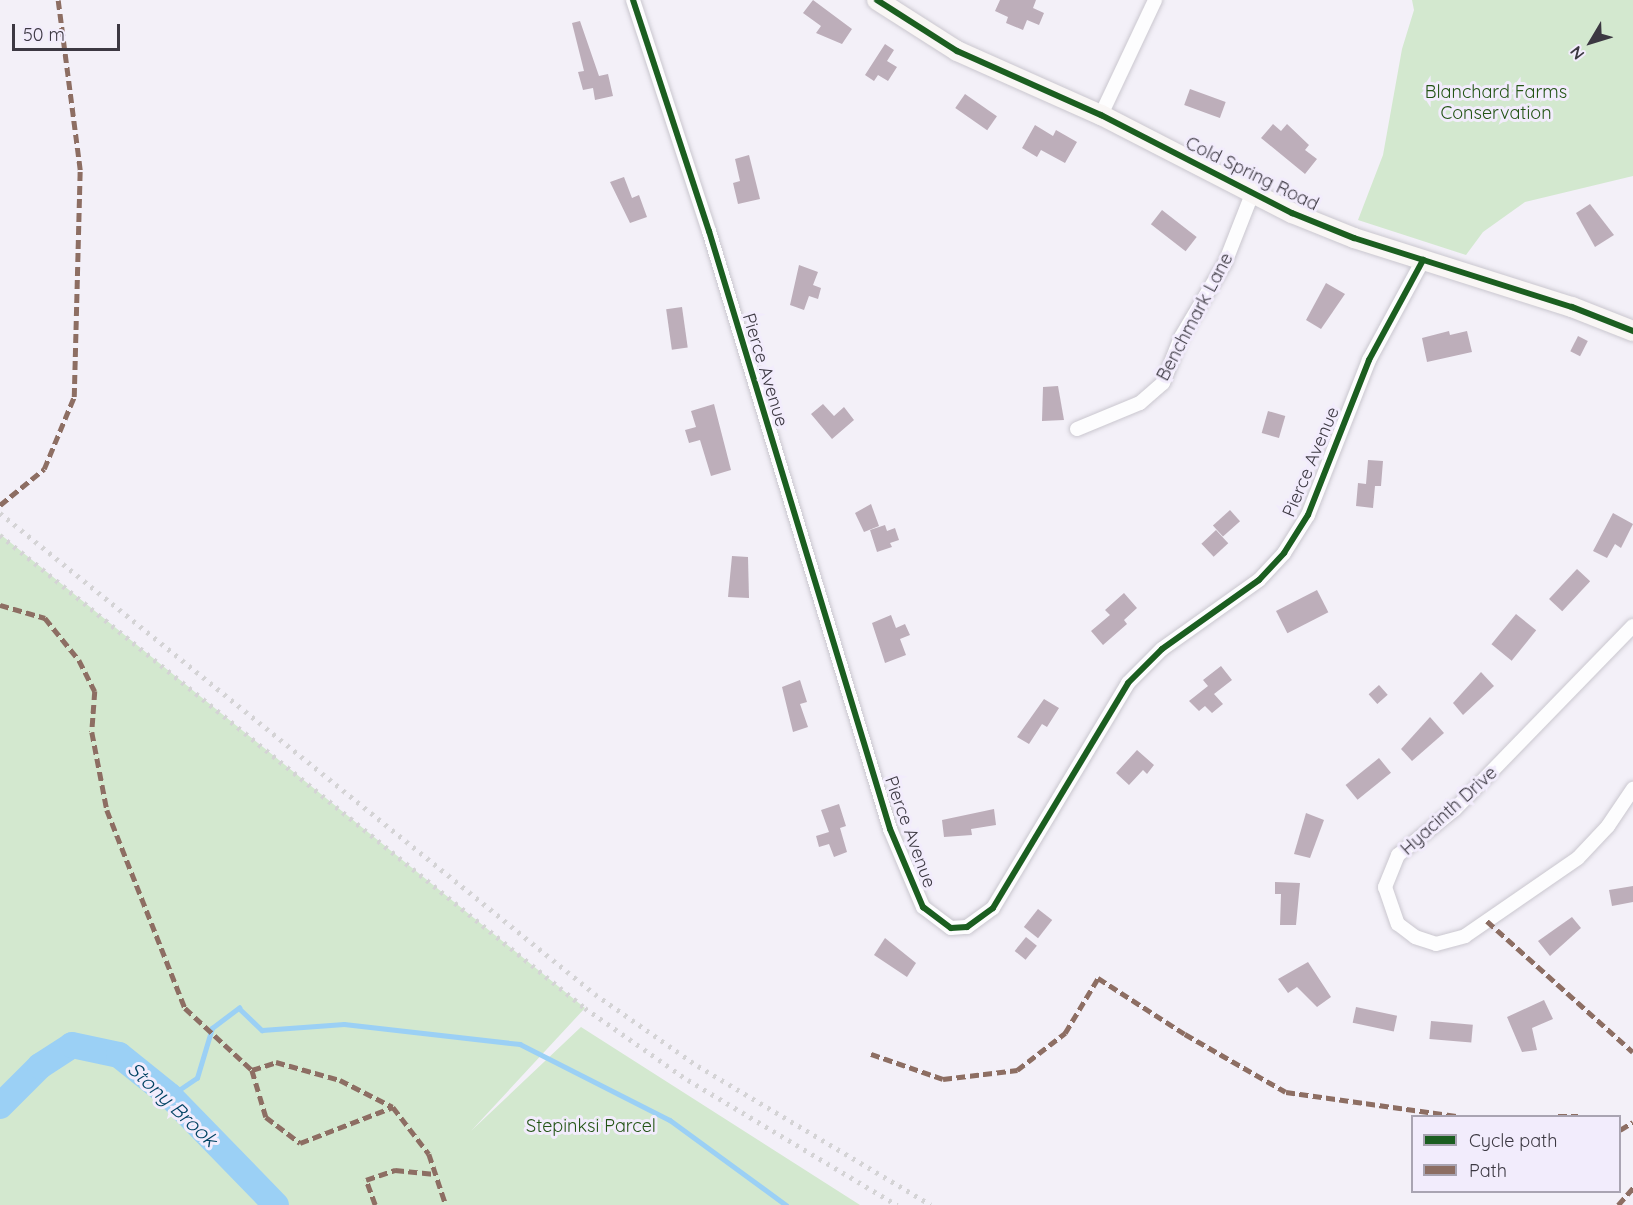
<!DOCTYPE html>
<style>
body{margin:0}
#map{position:relative;width:1633px;height:1205px;overflow:hidden;background:#f3f0f8;font-family:Quicksand,sans-serif}
div>[style]{position:absolute}
.green>*{inset:0;background:#d3e8cf}
.stream>*{height:4.5px;margin:-2.25px;padding:0 2.25px;transform-origin:2.25px;border-radius:2.25px;background:#9bd0f5}
.river>*{height:26px;margin:-13px;padding:0 13px;transform-origin:13px;border-radius:13px;background:#9bd0f5}
.building>*{inset:0;background:#bdaeba;transform-origin:0 0}
.roads{filter:drop-shadow(0 0 2px #cac7cf) drop-shadow(0 0 2px #cac7cf)}
.street>*{height:14px;margin:-7px;padding:0 7px;transform-origin:7px;border-radius:7px;background:#fdfdfe}
.secondary>*{height:20px;margin:-10px;padding:0 10px;transform-origin:10px;border-radius:10px;background:#f9f6f5}
.rail>*{height:4.5px;margin-top:-2.25px;transform-origin:0;background:repeating-linear-gradient(90deg,#d4d3d5 0 3px,transparent 0 9px)}
.quiet>*{height:4.5px;margin-top:-2.25px;transform-origin:0;background:repeating-linear-gradient(90deg,#8d6e63 0 9px,transparent 0 13.5px)}
.cycleway>*{height:6px;margin:-3px;padding:0 3px;transform-origin:3px;border-radius:3px;background:#1b5e20}
span{translate:-50% -50%;white-space:nowrap;text-align:center;line-height:1.15;-webkit-text-stroke:6px #f2ecfc;paint-order:stroke}
.park-label{font-size:18px;color:#235415}
.street-label{font-size:18px;color:#3c3842}
.water-label{font-size:20px;color:#014263;font-style:italic}
.legend{position:absolute;left:1411px;top:1115px;width:210px;height:78px;box-sizing:border-box;background:#f2ecfc;border:2px solid #a9a4b2;margin:0;padding:8px 10px;list-style:none;font-size:18px;color:#3c3842}
.legend li{display:flex;align-items:center;gap:12px;height:30px}
.legend b{width:30px;border:2px solid #a9a4b2}
.north{position:absolute;left:1561px;top:12px;width:60px;height:60px;-webkit-text-stroke:4px #f2ecfc;paint-order:stroke;rotate:232deg;font-size:16px;font-weight:700;line-height:24px;text-align:center;color:#3c3842}
.north::after{content:'';display:block;margin:auto;width:21px;height:27px;background:#3c3842;clip-path:polygon(50% 0,100% 100%,50% 72%,0 100%)}
.scale{position:absolute;left:12px;top:24px;width:108px;height:27px;box-sizing:border-box;border:3px solid #3c3842;border-top:0;padding-left:8px;font-size:18px;line-height:21px;white-space:nowrap;color:#3c3842;-webkit-text-stroke:4px #f2ecfc;paint-order:stroke}
</style>
<div id="map">
<div class="green">
<i style="clip-path:polygon(1412px 0,1633px 0,1633px 176px,1525px 202px,1483px 232px,1466px 255px,1358px 220px,1383px 155px,1402px 49px,1414px 10px)"></i>
<i style="clip-path:polygon(0 534px,585px 1008px,471px 1131px,581px 1027px,860px 1205px,0 1205px)"></i>
</div>
<div class="stream">
<i style="left:170px;top:1096px;width:32px;rotate:-34deg"></i>
<i style="left:197px;top:1078px;width:52px;rotate:-73.3deg"></i>
<i style="left:212px;top:1028px;width:34px;rotate:-37deg"></i>
<i style="left:239px;top:1008px;width:32px;rotate:44deg"></i>
<i style="left:262px;top:1030px;width:82px;rotate:-4.2deg"></i>
<i style="left:344px;top:1024px;width:177px;rotate:6.5deg"></i>
<i style="left:520px;top:1044px;width:168px;rotate:26.9deg"></i>
<i style="left:670px;top:1120px;width:144px;rotate:36.2deg"></i>
</div>
<div class="river">
<i style="left:0;top:1106px;width:57px;rotate:-45deg"></i>
<i style="left:40px;top:1066px;width:38px;rotate:-33deg"></i>
<i style="left:72px;top:1045px;width:48px;rotate:12deg"></i>
<i style="left:119px;top:1055px;width:65px;rotate:38.8deg"></i>
<i style="left:170px;top:1096px;width:152px;rotate:45.8deg"></i>
</div>
<div class="building">
<i style="clip-path:polygon(813px 0,852px 29px,842px 44px,816px 33px,821px 26px,803px 13px)"></i>
<i style="clip-path:polygon(1000px 0,1036px 0,1033px 8px,1044px 13px,1039px 25px,1027px 20px,1023px 30px,1006px 23px,1008px 17px,995px 11px)"></i>
<i style="clip-path:polygon(580px 21px,599px 76px,608px 74px,613px 96px,595px 100px,593px 88px,583px 90px,578px 72px,584px 71px,572px 23px)"></i>
<i style="clip-path:polygon(885px 44px,894px 50px,887px 61px,897px 67px,888px 81px,878px 75px,874px 81px,865px 75px)"></i>
<i style="left:1190px;top:89px;width:38px;height:17px;rotate:20deg"></i>
<i style="left:965px;top:94px;width:39px;height:17px;rotate:35deg"></i>
<i style="clip-path:polygon(1273px 124px,1281px 131px,1287px 124px,1309px 145px,1305px 150px,1317px 159px,1305px 174px,1261px 138px)"></i>
<i style="clip-path:polygon(1035px 125px,1053px 136px,1056px 130px,1077px 142px,1065px 163px,1041px 150px,1037px 157px,1022px 148px)"></i>
<i style="clip-path:polygon(749px 155px,760px 199px,738px 204px,733px 183px,740px 181px,735px 159px)"></i>
<i style="clip-path:polygon(624px 177px,632px 198px,639px 195px,647px 217px,630px 223px,610px 182px)"></i>
<i style="clip-path:polygon(1590px 204px,1614px 235px,1595px 247px,1576px 213px)"></i>
<i style="left:1162px;top:210px;width:44px;height:18px;rotate:38deg"></i>
<i style="clip-path:polygon(799px 265px,818px 272px,813px 285px,821px 288px,818px 299px,809px 296px,804px 310px,790px 305px)"></i>
<i style="clip-path:polygon(1326px 283px,1345px 294px,1321px 329px,1306px 320px)"></i>
<i style="left:682px;top:307px;width:41px;height:16px;rotate:82deg"></i>
<i style="clip-path:polygon(1449px 331px,1450px 335px,1467px 331px,1472px 352px,1427px 362px,1422px 338px)"></i>
<i style="left:1578px;top:336px;width:11px;height:17px;rotate:27deg"></i>
<i style="clip-path:polygon(1058px 386px,1064px 420px,1042px 421px,1043px 387px)"></i>
<i style="clip-path:polygon(714px 404px,731px 470px,711px 476px,700px 440px,689px 443px,685px 430px,696px 427px,691px 411px)"></i>
<i style="clip-path:polygon(823px 404px,834px 416px,844px 407px,854px 420px,832px 439px,811px 414px)"></i>
<i style="left:1268px;top:411px;width:18px;height:23px;rotate:16deg"></i>
<i style="clip-path:polygon(1368px 460px,1383px 461px,1381px 486px,1375px 486px,1373px 508px,1356px 506px,1358px 483px,1366px 484px)"></i>
<i style="clip-path:polygon(871px 504px,879px 526px,864px 532px,855px 513px)"></i>
<i style="left:1230px;top:510px;width:15px;height:23px;rotate:48deg"></i>
<i style="clip-path:polygon(1613px 513px,1633px 524px,1621px 548px,1615px 544px,1607px 558px,1593px 551px)"></i>
<i style="clip-path:polygon(885px 525px,887px 531px,895px 528px,899px 540px,890px 543px,892px 547px,877px 552px,870px 530px)"></i>
<i style="left:1216px;top:530px;width:18px;height:20px;rotate:47deg"></i>
<i style="clip-path:polygon(732px 556px,748px 557px,749px 598px,728px 597px)"></i>
<i style="left:1577px;top:569px;width:18px;height:41px;rotate:43deg"></i>
<i style="left:1317px;top:590px;width:25px;height:46px;rotate:63deg"></i>
<i style="clip-path:polygon(1124px 593px,1137px 608px,1124px 620px,1127px 624px,1103px 645px,1091px 631px,1110px 615px,1105px 610px)"></i>
<i style="left:1516px;top:614px;width:26px;height:39px;rotate:39deg"></i>
<i style="clip-path:polygon(891px 615px,896px 628px,905px 624px,910px 635px,900px 639px,906px 655px,885px 663px,872px 623px)"></i>
<i style="clip-path:polygon(1221px 666px,1232px 680px,1214px 694px,1223px 704px,1212px 713px,1205px 706px,1199px 711px,1189px 701px,1208px 686px,1203px 680px)"></i>
<i style="clip-path:polygon(1481px 672px,1494px 686px,1463px 715px,1453px 703px)"></i>
<i style="clip-path:polygon(800px 680px,807px 702px,800px 704px,808px 727px,793px 732px,782px 687px)"></i>
<i style="left:1379px;top:685px;width:13px;height:14px;rotate:48deg"></i>
<i style="clip-path:polygon(1044px 699px,1059px 708px,1047px 727px,1042px 724px,1029px 744px,1017px 737px)"></i>
<i style="clip-path:polygon(1430px 717px,1444px 733px,1412px 761px,1401px 749px)"></i>
<i style="clip-path:polygon(1137px 750px,1154px 765px,1147px 774px,1143px 770px,1129px 785px,1116px 773px)"></i>
<i style="left:1379px;top:758px;width:19px;height:43px;rotate:51deg"></i>
<i style="clip-path:polygon(839px 804px,846px 826px,840px 828px,847px 852px,834px 857px,829px 844px,819px 847px,816px 836px,829px 832px,821px 810px)"></i>
<i style="clip-path:polygon(994px 809px,996px 825px,971px 829px,972px 835px,944px 837px,942px 820px)"></i>
<i style="clip-path:polygon(1306px 813px,1324px 820px,1310px 858px,1294px 854px)"></i>
<i style="clip-path:polygon(1275px 882px,1300px 883px,1296px 925px,1280px 925px,1281px 894px,1275px 894px)"></i>
<i style="clip-path:polygon(1633px 886px,1633px 902px,1612px 906px,1609px 890px)"></i>
<i style="left:1038px;top:909px;width:18px;height:23px;rotate:38deg"></i>
<i style="clip-path:polygon(1572px 917px,1581px 928px,1550px 956px,1538px 941px)"></i>
<i style="left:1026px;top:937px;width:14px;height:18px;rotate:39deg"></i>
<i style="clip-path:polygon(885px 938px,916px 963px,907px 977px,874px 955px)"></i>
<i style="clip-path:polygon(1308px 962px,1331px 997px,1317px 1007px,1297px 987px,1288px 993px,1278px 979px)"></i>
<i style="clip-path:polygon(1544px 1000px,1553px 1019px,1532px 1028px,1537px 1050px,1522px 1052px,1507px 1017px)"></i>
<i style="left:1356px;top:1007px;width:42px;height:16px;rotate:12deg"></i>
<i style="left:1431px;top:1021px;width:42px;height:18px;rotate:5deg"></i>
</div>
<div class="roads">
<div class="street">
<i style="left:633px;top:0;width:243px;rotate:71.8deg"></i>
<i style="left:709px;top:231px;width:625px;rotate:73.16deg"></i>
<i style="left:890px;top:829px;width:85px;rotate:67.1deg"></i>
<i style="left:923px;top:907px;width:35px;rotate:37deg"></i>
<i style="left:951px;top:928px;width:16px;rotate:-4deg"></i>
<i style="left:967px;top:927px;width:32px;rotate:-36deg"></i>
<i style="left:993px;top:908px;width:262px;rotate:-59deg"></i>
<i style="left:1128px;top:683px;width:48px;rotate:-45deg"></i>
<i style="left:1162px;top:649px;width:119px;rotate:-35.4deg"></i>
<i style="left:1259px;top:580px;width:37px;rotate:-47deg"></i>
<i style="left:1284px;top:553px;width:45px;rotate:-57.7deg"></i>
<i style="left:1308px;top:515px;width:167px;rotate:-68.5deg"></i>
<i style="left:1369px;top:360px;width:114px;rotate:-61.6deg"></i>
<i style="left:1101px;top:115px;width:127px;rotate:-64.8deg"></i>
<i style="left:1077px;top:429px;width:68px;rotate:-22.4deg"></i>
<i style="left:1140px;top:403px;width:30px;rotate:-41deg"></i>
<i style="left:1163px;top:383px;width:49px;rotate:-68.6deg"></i>
<i style="left:1181px;top:337px;width:86px;rotate:-59.3deg"></i>
<i style="left:1225px;top:263px;width:74px;rotate:-68.6deg"></i>
<i style="left:1633px;top:626px;width:255px;rotate:134.2deg"></i>
<i style="left:1455px;top:809px;width:73px;rotate:141.1deg"></i>
<i style="left:1398px;top:855px;width:35px;rotate:112deg"></i>
<i style="left:1385px;top:887px;width:39px;rotate:71deg"></i>
<i style="left:1398px;top:924px;width:21px;rotate:37deg"></i>
<i style="left:1415px;top:937px;width:22px;rotate:18deg"></i>
<i style="left:1436px;top:944px;width:30px;rotate:-15deg"></i>
<i style="left:1465px;top:936px;width:137px;rotate:-34.6deg"></i>
<i style="left:1578px;top:858px;width:44px;rotate:-46.8deg"></i>
<i style="left:1608px;top:826px;width:45px;rotate:-56deg"></i>
</div>
<div class="secondary">
<i style="left:877px;top:0;width:95px;rotate:32.5deg"></i>
<i style="left:957px;top:51px;width:158px;rotate:24deg"></i>
<i style="left:1101px;top:115px;width:215px;rotate:27.2deg"></i>
<i style="left:1292px;top:213px;width:67px;rotate:22deg"></i>
<i style="left:1354px;top:238px;width:229px;rotate:17.6deg"></i>
<i style="left:1572px;top:307px;width:66px;rotate:21.5deg"></i>
</div>
</div>
<div class="rail">
<i style="left:0;top:513px;width:765px;rotate:38.95deg"></i>
<i style="left:595px;top:994px;width:126px;rotate:35deg"></i>
<i style="left:698px;top:1066px;width:271px;rotate:30.8deg"></i>
<i style="left:0;top:535px;width:752px;rotate:38.96deg"></i>
<i style="left:585px;top:1008px;width:126px;rotate:35deg"></i>
<i style="left:688px;top:1080px;width:244px;rotate:30.9deg"></i>
</div>
<div class="quiet">
<i style="left:0;top:505px;width:57px;rotate:-39.3deg"></i>
<i style="left:44px;top:469px;width:78px;rotate:-67.4deg"></i>
<i style="left:74px;top:397px;width:227px;rotate:-88.5deg"></i>
<i style="left:80px;top:170px;width:171px;rotate:-97.4deg"></i>
<i style="left:0;top:605px;width:47px;rotate:16.1deg"></i>
<i style="left:45px;top:618px;width:54px;rotate:51deg"></i>
<i style="left:79px;top:660px;width:35px;rotate:63deg"></i>
<i style="left:95px;top:691px;width:41px;rotate:94.2deg"></i>
<i style="left:92px;top:732px;width:79px;rotate:79.1deg"></i>
<i style="left:107px;top:810px;width:213px;rotate:68.5deg"></i>
<i style="left:185px;top:1008px;width:91px;rotate:42.8deg"></i>
<i style="left:252px;top:1070px;width:25px;rotate:-18deg"></i>
<i style="left:276px;top:1062px;width:66px;rotate:15.7deg"></i>
<i style="left:340px;top:1080px;width:59px;rotate:27deg"></i>
<i style="left:393px;top:1107px;width:59px;rotate:52.5deg"></i>
<i style="left:429px;top:1154px;width:54px;rotate:71.6deg"></i>
<i style="left:1487px;top:921px;width:196px;rotate:41.9deg"></i>
<i style="left:871px;top:1054px;width:76px;rotate:19.1deg"></i>
<i style="left:943px;top:1079px;width:75px;rotate:-6.9deg"></i>
<i style="left:1017px;top:1070px;width:61px;rotate:-37.6deg"></i>
<i style="left:1065px;top:1033px;width:64px;rotate:-59deg"></i>
<i style="left:1098px;top:978px;width:103px;rotate:32.8deg"></i>
<i style="left:1185px;top:1034px;width:116px;rotate:29.9deg"></i>
<i style="left:1286px;top:1092px;width:172px;rotate:8deg"></i>
<i style="left:252px;top:1070px;width:49px;rotate:73.4deg"></i>
<i style="left:266px;top:1117px;width:43px;rotate:37.4deg"></i>
<i style="left:300px;top:1143px;width:100px;rotate:-21.2deg"></i>
<i style="left:1558px;top:1116px;width:20px"></i>
<i style="left:1620px;top:1130px;width:15px;rotate:-32deg"></i>
<i style="left:375px;top:1205px;width:27px;rotate:-110deg"></i>
<i style="left:366px;top:1180px;width:31px;rotate:-19deg"></i>
<i style="left:395px;top:1170px;width:40px;rotate:5.7deg"></i>
<i style="left:1618px;top:1205px;width:23px;rotate:-49deg"></i>
</div>
<div class="cycleway">
<i style="left:633px;top:0;width:243px;rotate:71.8deg"></i>
<i style="left:709px;top:231px;width:625px;rotate:73.16deg"></i>
<i style="left:890px;top:829px;width:85px;rotate:67.1deg"></i>
<i style="left:923px;top:907px;width:35px;rotate:37deg"></i>
<i style="left:951px;top:928px;width:16px;rotate:-4deg"></i>
<i style="left:967px;top:927px;width:32px;rotate:-36deg"></i>
<i style="left:993px;top:908px;width:262px;rotate:-59deg"></i>
<i style="left:1128px;top:683px;width:48px;rotate:-45deg"></i>
<i style="left:1162px;top:649px;width:119px;rotate:-35.4deg"></i>
<i style="left:1259px;top:580px;width:37px;rotate:-47deg"></i>
<i style="left:1284px;top:553px;width:45px;rotate:-57.7deg"></i>
<i style="left:1308px;top:515px;width:167px;rotate:-68.5deg"></i>
<i style="left:1369px;top:360px;width:114px;rotate:-61.6deg"></i>
<i style="left:877px;top:0;width:95px;rotate:32.5deg"></i>
<i style="left:957px;top:51px;width:158px;rotate:24deg"></i>
<i style="left:1101px;top:115px;width:215px;rotate:27.2deg"></i>
<i style="left:1292px;top:213px;width:67px;rotate:22deg"></i>
<i style="left:1354px;top:238px;width:229px;rotate:17.6deg"></i>
<i style="left:1572px;top:307px;width:66px;rotate:21.5deg"></i>
</div>
<div class="park-label">
<span style="left:1496px;top:103px">Blanchard Farms<br>Conservation</span>
<span style="left:591px;top:1126px">Stepinksi Parcel</span>
</div>
<div class="street-label">
<span style="left:1252px;top:174px;rotate:26deg">Cold Spring Road</span>
<span style="left:1195px;top:317px;rotate:-62deg">Benchmark Lane</span>
<span style="left:765px;top:370px;rotate:73deg">Pierce Avenue</span>
<span style="left:1311px;top:462px;rotate:-67deg">Pierce Avenue</span>
<span style="left:1449px;top:811px;rotate:-42deg">Hyacinth Drive</span>
<span style="left:910px;top:832px;rotate:70deg">Pierce Avenue</span>
</div>
<div class="water-label">
<span style="left:173px;top:1104px;rotate:43deg">Stony Brook</span>
</div>
<ul class="legend">
<li><b style="height:8px;background:#1b5e20"></b>Cycle path</li>
<li><b style="height:8px;background:#8d6e63"></b>Path</li>
</ul>
<div class="north">N</div>
<div class="scale">50 m</div>
</div>
